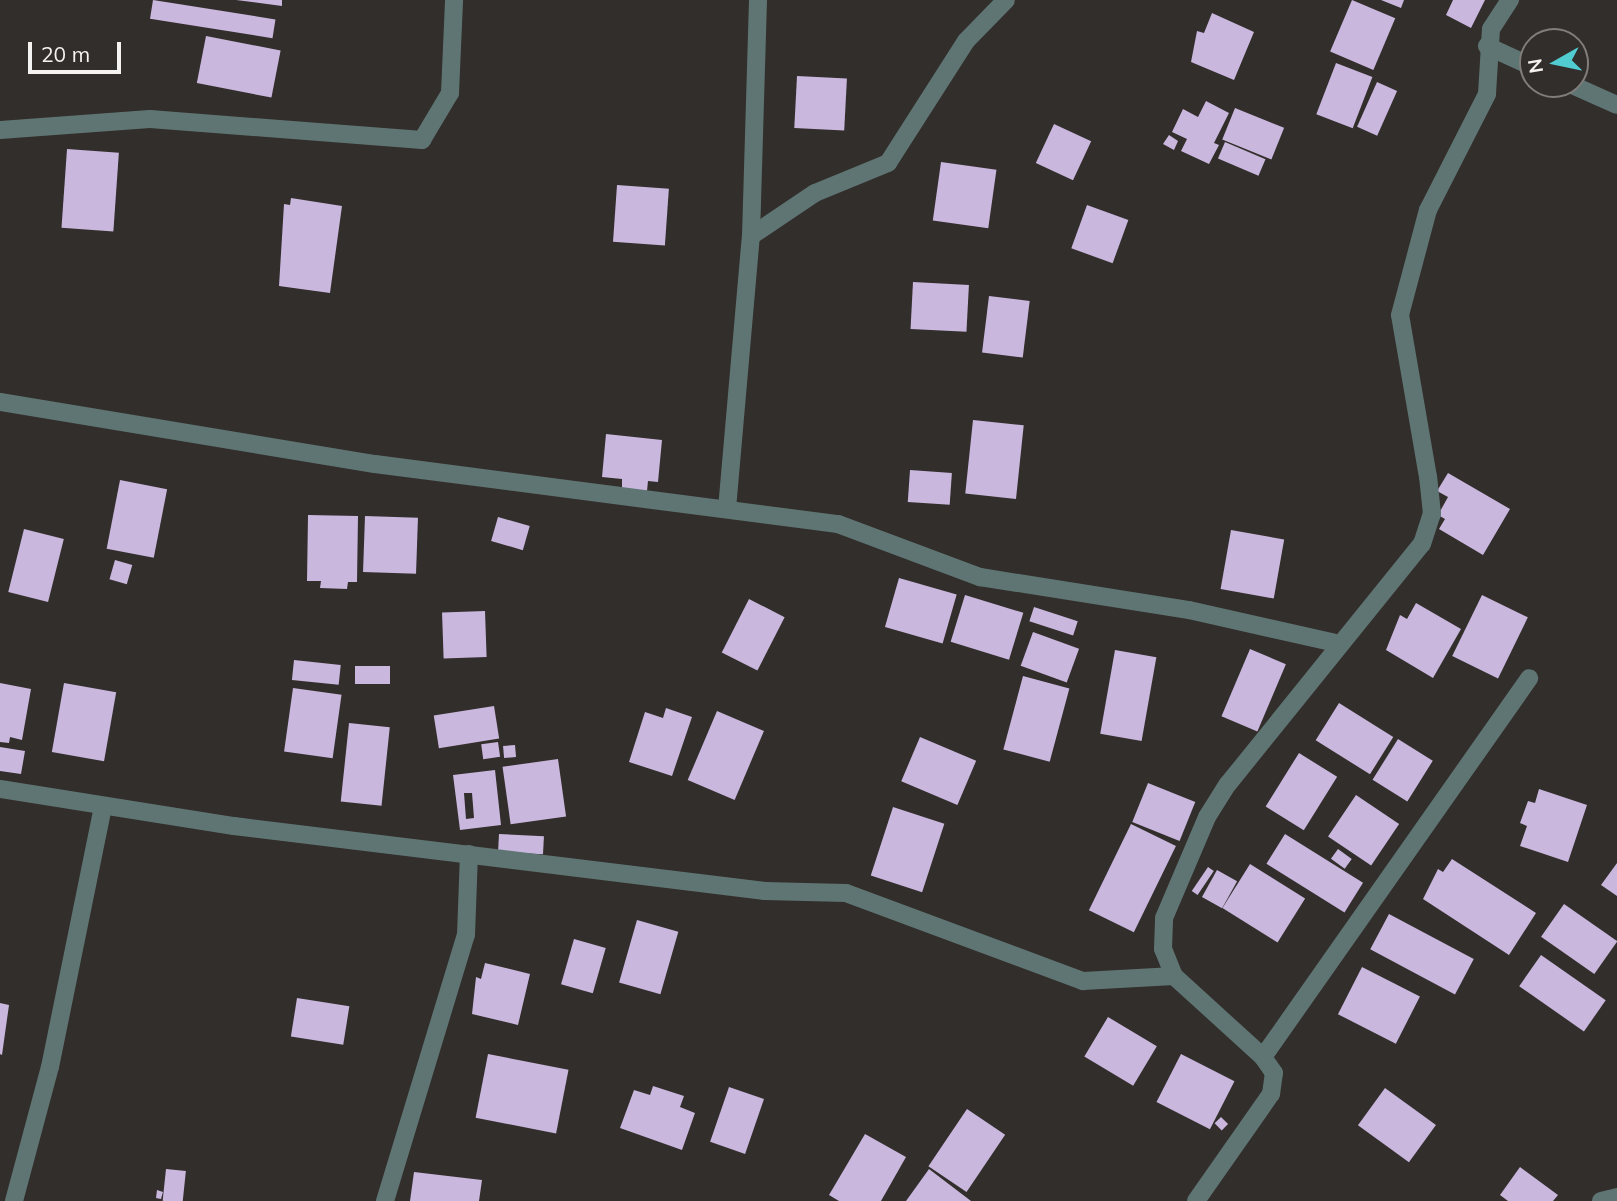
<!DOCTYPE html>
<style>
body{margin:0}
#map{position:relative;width:1617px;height:1201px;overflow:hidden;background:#322e2b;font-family:Mulish,sans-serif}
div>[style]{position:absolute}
.building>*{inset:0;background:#c9b7de;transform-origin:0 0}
.minor>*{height:18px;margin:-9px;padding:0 9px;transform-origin:9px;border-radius:9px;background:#5f7573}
span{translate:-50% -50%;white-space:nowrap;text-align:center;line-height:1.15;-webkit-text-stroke:7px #322e2b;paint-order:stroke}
.north{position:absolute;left:1519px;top:28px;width:70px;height:70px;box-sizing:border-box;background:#322e2b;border:2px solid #807d7a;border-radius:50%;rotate:261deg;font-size:19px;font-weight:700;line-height:28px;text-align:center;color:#f5f3f1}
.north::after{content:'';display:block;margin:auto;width:24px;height:32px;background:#51ccd1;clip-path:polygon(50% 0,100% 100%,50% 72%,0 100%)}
.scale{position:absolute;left:28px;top:42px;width:93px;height:32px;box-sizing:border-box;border:4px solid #f5f3f1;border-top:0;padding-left:9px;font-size:21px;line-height:24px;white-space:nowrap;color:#f5f3f1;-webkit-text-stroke:5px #322e2b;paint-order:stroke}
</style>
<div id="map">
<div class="building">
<i style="left:153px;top:0;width:124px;height:19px;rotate:9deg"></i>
<i style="clip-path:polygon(236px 0,282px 0,282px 6px)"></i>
<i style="left:1352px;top:0;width:47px;height:56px;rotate:23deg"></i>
<i style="clip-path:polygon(1381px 0,1404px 0,1401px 8px)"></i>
<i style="clip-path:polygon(1453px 0,1485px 0,1471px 28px,1446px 15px)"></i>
<i style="clip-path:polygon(1212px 13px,1254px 32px,1234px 80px,1191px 62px,1197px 31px,1204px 33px)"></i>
<i style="left:206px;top:36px;width:76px;height:48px;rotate:11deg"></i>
<i style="left:1336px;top:63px;width:39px;height:55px;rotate:21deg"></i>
<i style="left:797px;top:76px;width:50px;height:52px;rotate:3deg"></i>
<i style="left:1377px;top:82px;width:22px;height:49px;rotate:24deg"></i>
<i style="clip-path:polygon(1206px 101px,1229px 113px,1214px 143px,1219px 145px,1209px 164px,1181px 151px,1187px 139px,1172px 132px,1183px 109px,1198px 117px)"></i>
<i style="left:1235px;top:108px;width:53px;height:34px;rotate:22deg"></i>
<i style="left:1054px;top:124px;width:41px;height:43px;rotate:25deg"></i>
<i style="clip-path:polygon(1169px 135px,1178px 141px,1174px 150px,1163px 144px)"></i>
<i style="left:1225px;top:142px;width:44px;height:18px;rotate:23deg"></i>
<i style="left:67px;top:149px;width:52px;height:79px;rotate:4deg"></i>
<i style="left:941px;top:162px;width:56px;height:59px;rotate:8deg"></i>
<i style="left:617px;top:185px;width:52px;height:57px;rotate:4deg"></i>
<i style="clip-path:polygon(291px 198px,342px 206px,330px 293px,279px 286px,284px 204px,290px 205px)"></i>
<i style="left:1087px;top:205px;width:44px;height:46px;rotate:20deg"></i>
<i style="left:913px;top:282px;width:56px;height:47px;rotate:3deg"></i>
<i style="left:989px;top:296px;width:41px;height:57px;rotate:7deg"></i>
<i style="left:973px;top:420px;width:51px;height:74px;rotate:6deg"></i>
<i style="clip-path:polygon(606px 434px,662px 440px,658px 482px,648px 481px,647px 491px,622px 489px,622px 479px,602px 477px)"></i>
<i style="left:910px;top:470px;width:42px;height:32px;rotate:4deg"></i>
<i style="clip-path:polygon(1448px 473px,1510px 509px,1483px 555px,1439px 529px,1445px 519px,1438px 515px,1448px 497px,1437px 491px)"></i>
<i style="left:120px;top:480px;width:48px;height:70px;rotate:11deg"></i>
<i style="clip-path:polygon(308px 515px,358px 516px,357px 582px,348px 582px,347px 589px,320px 588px,321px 581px,307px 581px)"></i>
<i style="left:365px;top:516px;width:53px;height:56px;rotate:2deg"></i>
<i style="left:498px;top:517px;width:33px;height:25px;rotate:16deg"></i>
<i style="left:24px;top:529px;width:41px;height:65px;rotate:14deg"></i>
<i style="left:1231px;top:530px;width:54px;height:60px;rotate:10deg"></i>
<i style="left:115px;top:560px;width:18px;height:20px;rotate:16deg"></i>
<i style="left:899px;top:578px;width:60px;height:51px;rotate:16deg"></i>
<i style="left:965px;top:595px;width:61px;height:49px;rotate:17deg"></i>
<i style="left:1482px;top:595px;width:51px;height:68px;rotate:26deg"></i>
<i style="left:749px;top:599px;width:40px;height:60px;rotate:27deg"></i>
<i style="clip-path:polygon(1416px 603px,1461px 629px,1433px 678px,1386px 650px,1400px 615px,1407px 619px)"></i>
<i style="left:1034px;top:607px;width:46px;height:15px;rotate:18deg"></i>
<i style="left:485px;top:611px;width:46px;height:43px;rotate:88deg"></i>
<i style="left:1033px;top:632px;width:49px;height:36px;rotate:20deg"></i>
<i style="left:1250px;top:649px;width:39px;height:73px;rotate:23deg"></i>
<i style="left:1115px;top:650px;width:42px;height:85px;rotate:10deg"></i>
<i style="left:294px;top:660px;width:47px;height:20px;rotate:6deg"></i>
<i style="left:355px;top:666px;width:35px;height:18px"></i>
<i style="left:1023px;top:676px;width:48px;height:76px;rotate:15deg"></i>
<i style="clip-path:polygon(0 683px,31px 689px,22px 740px,10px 737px,9px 743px,0 742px)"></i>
<i style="left:64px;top:683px;width:53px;height:70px;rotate:10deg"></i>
<i style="left:293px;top:688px;width:49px;height:64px;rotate:8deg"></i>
<i style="left:1339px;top:703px;width:64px;height:44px;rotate:32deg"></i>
<i style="left:494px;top:706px;width:33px;height:61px;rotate:81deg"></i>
<i style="clip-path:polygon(666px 708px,692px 717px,672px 776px,629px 762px,645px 712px,663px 718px)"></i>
<i style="left:717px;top:711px;width:51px;height:75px;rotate:23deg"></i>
<i style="left:349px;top:723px;width:41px;height:79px;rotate:6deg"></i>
<i style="left:920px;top:737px;width:61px;height:48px;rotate:23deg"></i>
<i style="left:1398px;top:739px;width:41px;height:48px;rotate:32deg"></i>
<i style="left:498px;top:742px;width:15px;height:17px;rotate:82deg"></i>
<i style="left:515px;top:745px;width:12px;height:12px;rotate:85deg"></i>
<i style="clip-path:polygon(0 747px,25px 751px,21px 774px,0 771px)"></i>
<i style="left:1299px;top:753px;width:45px;height:63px;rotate:32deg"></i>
<i style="left:558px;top:759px;width:58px;height:56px;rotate:82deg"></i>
<i style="clip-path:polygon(evenodd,495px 770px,501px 825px,460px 830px,453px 775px,495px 770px,464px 793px,472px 793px,474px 818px,466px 819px,464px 793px)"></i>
<i style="left:1148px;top:783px;width:51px;height:42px;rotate:22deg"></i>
<i style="clip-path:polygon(1539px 789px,1587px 805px,1568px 862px,1520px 846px,1527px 826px,1520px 823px,1528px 801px,1535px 803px)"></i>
<i style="left:1356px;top:795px;width:52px;height:50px;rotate:34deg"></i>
<i style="left:893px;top:807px;width:54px;height:72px;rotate:18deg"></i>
<i style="left:1131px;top:824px;width:50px;height:96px;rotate:26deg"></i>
<i style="left:499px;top:834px;width:45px;height:18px;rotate:3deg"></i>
<i style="left:1285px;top:834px;width:92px;height:35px;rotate:32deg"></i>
<i style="left:1338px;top:849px;width:17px;height:12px;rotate:36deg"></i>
<i style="clip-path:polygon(1452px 859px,1536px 913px,1509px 955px,1423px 899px,1438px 869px,1443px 872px)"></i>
<i style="clip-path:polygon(1617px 863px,1617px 896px,1601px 885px)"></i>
<i style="left:1250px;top:864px;width:65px;height:52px;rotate:32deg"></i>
<i style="left:1208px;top:867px;width:7px;height:29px;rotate:34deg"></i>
<i style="left:1217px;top:870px;width:23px;height:31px;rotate:29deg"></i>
<i style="left:1564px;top:904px;width:65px;height:40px;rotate:35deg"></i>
<i style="left:1389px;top:914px;width:96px;height:40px;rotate:28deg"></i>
<i style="left:637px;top:920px;width:43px;height:65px;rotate:16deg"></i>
<i style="left:574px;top:939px;width:33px;height:47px;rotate:16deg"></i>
<i style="left:1541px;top:955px;width:79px;height:38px;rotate:35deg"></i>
<i style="clip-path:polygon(485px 963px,530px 974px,518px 1025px,472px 1014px,476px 977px,481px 979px)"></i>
<i style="left:1362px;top:967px;width:65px;height:53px;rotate:27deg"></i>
<i style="left:297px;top:998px;width:53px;height:39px;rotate:9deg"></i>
<i style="clip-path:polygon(0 1003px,9px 1005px,2px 1055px,0 1054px)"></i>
<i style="left:1108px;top:1017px;width:57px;height:46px;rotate:31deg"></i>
<i style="left:488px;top:1054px;width:82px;height:65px;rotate:11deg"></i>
<i style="left:1181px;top:1054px;width:60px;height:54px;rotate:27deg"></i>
<i style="clip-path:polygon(653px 1086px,684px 1096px,680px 1107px,695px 1113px,682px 1150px,620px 1128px,634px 1090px,650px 1095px)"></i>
<i style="left:729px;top:1087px;width:37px;height:58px;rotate:19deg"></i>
<i style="left:1385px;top:1088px;width:63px;height:46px;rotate:36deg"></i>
<i style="left:967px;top:1109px;width:46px;height:69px;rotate:34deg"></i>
<i style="left:1221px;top:1117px;width:10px;height:9px;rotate:45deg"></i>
<i style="clip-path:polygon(865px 1134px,906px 1157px,881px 1201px,839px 1201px,829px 1195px)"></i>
<i style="clip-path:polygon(1520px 1167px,1558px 1195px,1553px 1201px,1508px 1201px,1500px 1195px)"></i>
<i style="left:166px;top:1169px;width:20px;height:32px;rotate:6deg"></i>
<i style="clip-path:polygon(929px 1169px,971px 1201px,906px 1201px)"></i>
<i style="clip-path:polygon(414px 1172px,482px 1180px,479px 1201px,410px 1201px)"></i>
<i style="clip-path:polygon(157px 1190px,163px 1192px,161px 1199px,156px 1198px)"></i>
</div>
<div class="minor">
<i style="left:1487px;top:46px;width:51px;rotate:24.5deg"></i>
<i style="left:1570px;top:84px;width:51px;rotate:24.1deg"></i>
<i style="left:0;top:130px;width:150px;rotate:-4.2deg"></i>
<i style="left:150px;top:119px;width:273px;rotate:4.4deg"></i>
<i style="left:422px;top:140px;width:55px;rotate:-59.2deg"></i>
<i style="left:450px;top:93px;width:93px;rotate:-87.5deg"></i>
<i style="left:751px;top:236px;width:77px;rotate:-33.9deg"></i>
<i style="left:815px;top:193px;width:79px;rotate:-22.3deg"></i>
<i style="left:888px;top:163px;width:145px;rotate:-57.4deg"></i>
<i style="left:966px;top:41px;width:57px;rotate:-45.7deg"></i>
<i style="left:0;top:402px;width:380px;rotate:9.4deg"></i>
<i style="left:375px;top:464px;width:467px;rotate:7.4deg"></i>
<i style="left:838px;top:524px;width:152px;rotate:20.5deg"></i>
<i style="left:980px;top:577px;width:212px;rotate:9deg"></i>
<i style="left:1189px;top:610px;width:155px;rotate:12.7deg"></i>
<i style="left:727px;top:509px;width:274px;rotate:-85deg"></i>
<i style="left:751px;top:236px;width:236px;rotate:-88.3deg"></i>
<i style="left:0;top:789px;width:237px;rotate:9deg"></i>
<i style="left:234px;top:826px;width:535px;rotate:6.98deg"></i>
<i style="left:765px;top:891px;width:81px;rotate:1.4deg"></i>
<i style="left:846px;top:893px;width:253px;rotate:20.4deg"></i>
<i style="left:1083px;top:981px;width:91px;rotate:-3.1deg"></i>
<i style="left:1263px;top:1057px;width:463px;rotate:-54.9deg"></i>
<i style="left:14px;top:1201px;width:139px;rotate:-75deg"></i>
<i style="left:50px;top:1067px;width:266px;rotate:-78.5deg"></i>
<i style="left:385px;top:1201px;width:278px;rotate:-73.1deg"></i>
<i style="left:466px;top:935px;width:81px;rotate:-87.9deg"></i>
<i style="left:1196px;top:1201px;width:131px;rotate:-55deg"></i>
<i style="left:1271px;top:1094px;width:21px;rotate:-82deg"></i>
<i style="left:1274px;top:1073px;width:19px;rotate:-125deg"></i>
<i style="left:1263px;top:1057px;width:120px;rotate:-137.7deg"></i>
<i style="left:1174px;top:976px;width:29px;rotate:-112deg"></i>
<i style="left:1163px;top:949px;width:31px;rotate:-88deg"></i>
<i style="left:1164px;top:918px;width:110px;rotate:-66.9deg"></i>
<i style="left:1207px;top:817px;width:39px;rotate:-58deg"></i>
<i style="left:1228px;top:784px;width:309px;rotate:-51.1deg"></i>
<i style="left:1422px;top:544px;width:32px;rotate:-72deg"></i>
<i style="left:1432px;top:514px;width:37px;rotate:-96deg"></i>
<i style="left:1428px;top:477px;width:164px;rotate:-99.8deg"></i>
<i style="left:1400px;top:315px;width:109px;rotate:-75.1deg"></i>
<i style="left:1428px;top:210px;width:130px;rotate:-63deg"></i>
<i style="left:1487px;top:94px;width:65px;rotate:-86.5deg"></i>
<i style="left:1491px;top:29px;width:35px;rotate:-57deg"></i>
<i style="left:1601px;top:1201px;width:16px;rotate:-14deg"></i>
</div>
<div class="north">N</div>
<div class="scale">20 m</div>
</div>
